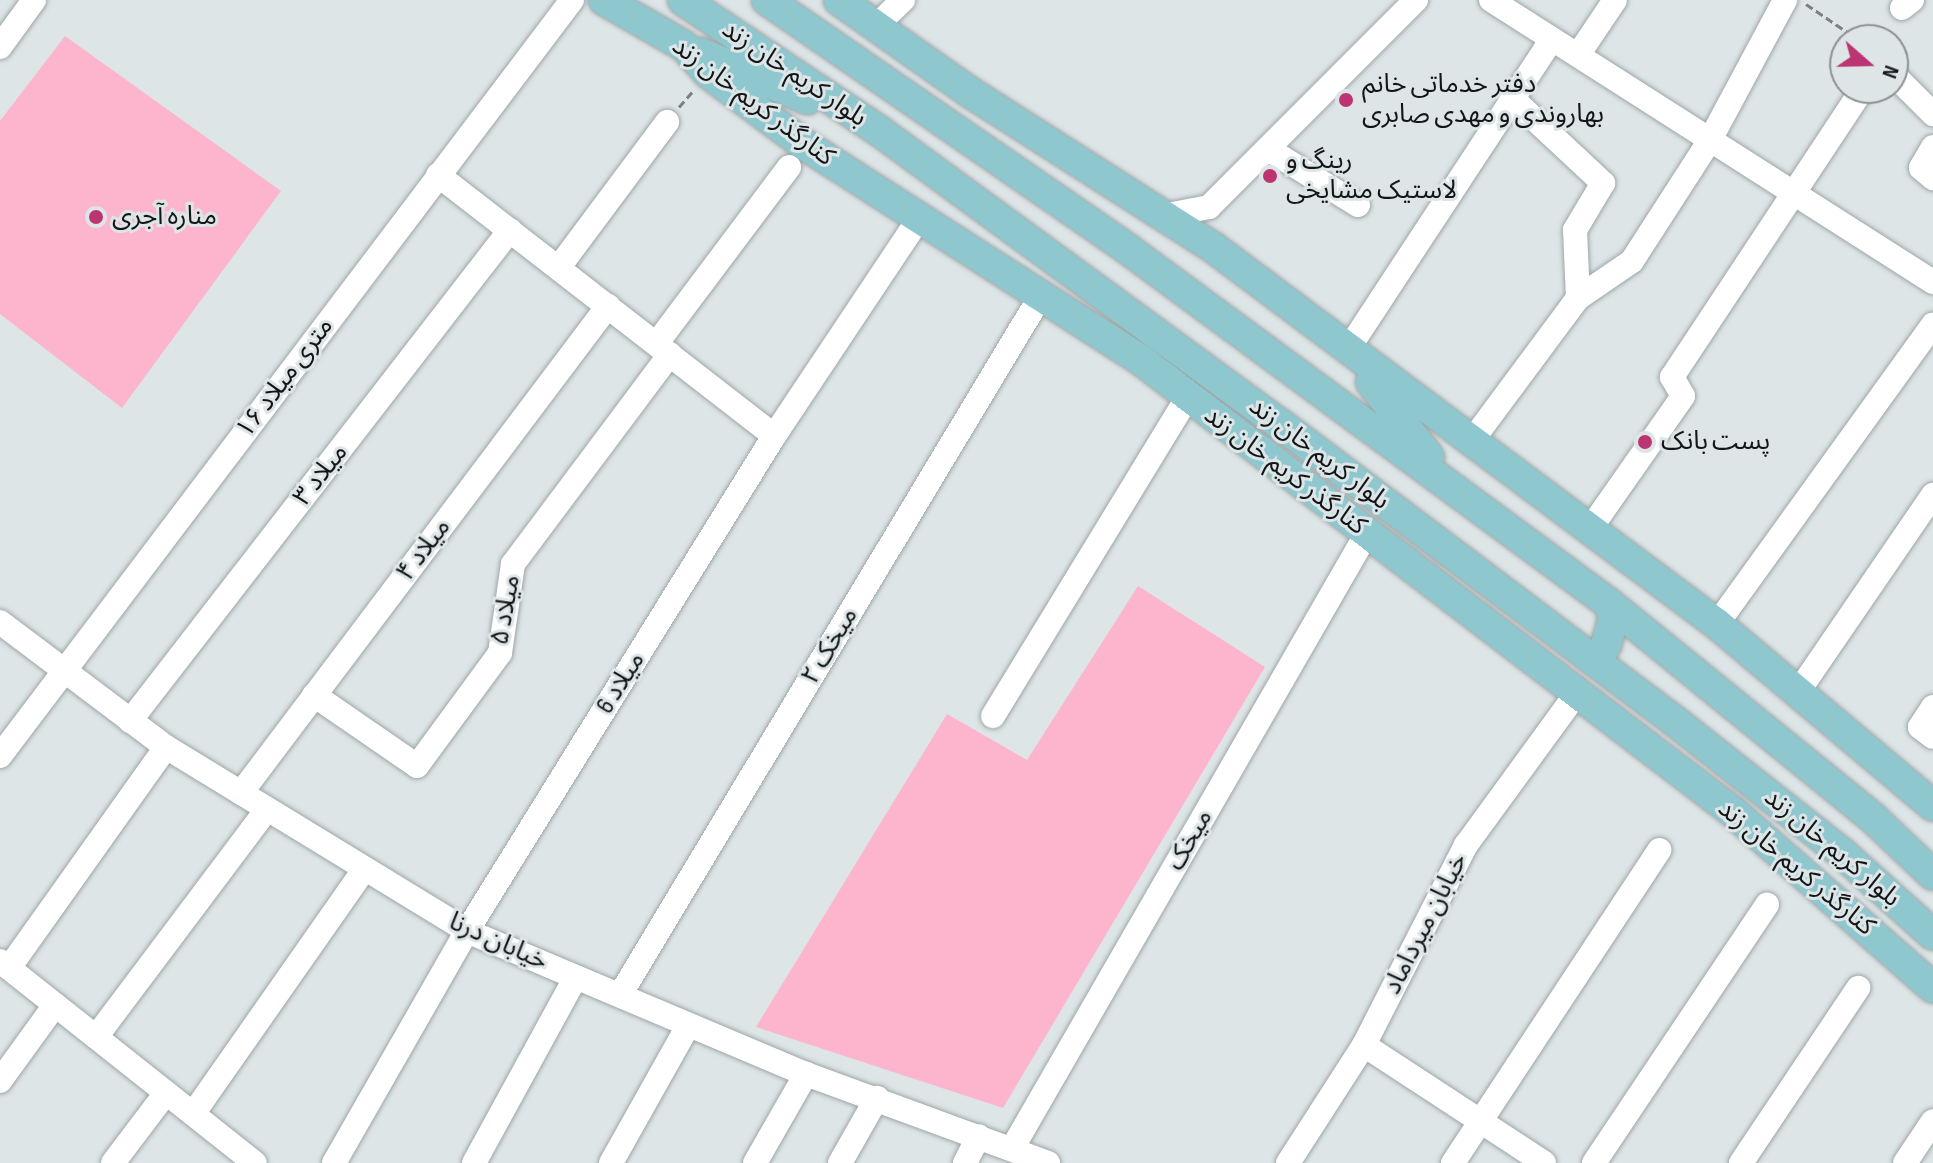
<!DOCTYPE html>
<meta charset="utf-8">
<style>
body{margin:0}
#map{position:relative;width:1933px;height:1163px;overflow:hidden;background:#dde5e7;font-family:"Sofia Sans Condensed","Noto Sans Arabic",sans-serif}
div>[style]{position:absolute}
.green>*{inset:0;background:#fdb5cd}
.path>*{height:3px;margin-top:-1.5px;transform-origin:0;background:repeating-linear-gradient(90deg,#7b8182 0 8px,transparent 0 12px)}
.roads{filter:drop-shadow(0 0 2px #9ea6a7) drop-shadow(0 0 2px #9ea6a7)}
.minor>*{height:24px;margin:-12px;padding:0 12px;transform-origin:12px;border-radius:12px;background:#fff}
.major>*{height:30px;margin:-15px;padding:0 15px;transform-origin:15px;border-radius:15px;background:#8fc7cf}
.dots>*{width:22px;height:22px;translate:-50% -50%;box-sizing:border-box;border:4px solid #dde5e7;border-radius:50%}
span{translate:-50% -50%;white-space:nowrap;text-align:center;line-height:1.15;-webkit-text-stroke:6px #dde5e7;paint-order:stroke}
.street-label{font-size:26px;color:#131616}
.poi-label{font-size:26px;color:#131616}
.left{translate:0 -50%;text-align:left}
.north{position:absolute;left:1829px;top:24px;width:80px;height:80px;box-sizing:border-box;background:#dde5e7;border:2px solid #8c9293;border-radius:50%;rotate:110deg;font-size:22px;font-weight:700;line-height:32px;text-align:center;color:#131616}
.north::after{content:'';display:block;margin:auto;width:28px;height:36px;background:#bd3472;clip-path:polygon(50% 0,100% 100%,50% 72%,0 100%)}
</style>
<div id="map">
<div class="green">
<i style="clip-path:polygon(65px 36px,281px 191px,122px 408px,0 314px,0 121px)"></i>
<i style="clip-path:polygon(1138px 586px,1265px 667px,1003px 1108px,756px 1027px,947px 714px,1027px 760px)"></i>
</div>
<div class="path">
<i style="left:1806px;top:4px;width:64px;rotate:34.2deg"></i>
<i style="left:679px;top:107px;width:20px;rotate:-49deg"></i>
</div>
<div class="roads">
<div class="minor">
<i style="left:1491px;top:0;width:524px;rotate:32.54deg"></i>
<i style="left:1902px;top:8px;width:13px;rotate:-39deg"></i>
<i style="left:878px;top:24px;width:35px;rotate:-44deg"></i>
<i style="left:0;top:47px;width:58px;rotate:-54.1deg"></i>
<i style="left:1578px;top:55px;width:66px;rotate:-56.1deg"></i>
<i style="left:1893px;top:74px;width:57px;rotate:45deg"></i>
<i style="left:1514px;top:100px;width:122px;rotate:43deg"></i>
<i style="left:1603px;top:183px;width:55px;rotate:120.8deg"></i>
<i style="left:1575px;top:230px;width:68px;rotate:87.5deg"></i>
<i style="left:1933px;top:147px;width:24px;rotate:120deg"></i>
<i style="left:1921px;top:168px;width:16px;rotate:40deg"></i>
<i style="left:1268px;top:149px;width:106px;rotate:31.9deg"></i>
<i style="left:438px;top:175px;width:425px;rotate:37.8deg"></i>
<i style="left:1167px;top:215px;width:43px;rotate:-10.8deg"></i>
<i style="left:1209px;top:207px;width:293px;rotate:-45deg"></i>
<i style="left:559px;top:267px;width:181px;rotate:-53.3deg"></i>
<i style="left:657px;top:343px;width:220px;rotate:-53.1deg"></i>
<i style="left:1347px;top:351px;width:373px;rotate:-56.7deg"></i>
<i style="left:1471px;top:442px;width:179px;rotate:-53.4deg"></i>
<i style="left:1578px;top:298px;width:65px;rotate:-34.4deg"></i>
<i style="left:1632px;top:261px;width:144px;rotate:-57.2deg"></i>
<i style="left:1710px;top:140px;width:159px;rotate:-61.8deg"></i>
<i style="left:1590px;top:529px;width:162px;rotate:-55deg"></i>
<i style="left:1683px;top:396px;width:22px;rotate:-120deg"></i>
<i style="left:1672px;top:377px;width:346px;rotate:-56.5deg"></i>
<i style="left:0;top:622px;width:208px;rotate:37deg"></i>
<i style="left:166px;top:747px;width:353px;rotate:31.4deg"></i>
<i style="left:467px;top:931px;width:368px;rotate:22.9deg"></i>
<i style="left:806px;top:1074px;width:258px;rotate:20.2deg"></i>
<i style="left:1717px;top:624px;width:369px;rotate:-54.2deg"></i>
<i style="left:1798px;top:692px;width:239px;rotate:-55.6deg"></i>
<i style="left:314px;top:695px;width:125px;rotate:34.6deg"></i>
<i style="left:417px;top:766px;width:140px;rotate:-53.7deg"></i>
<i style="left:500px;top:653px;width:90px;rotate:-81.7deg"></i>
<i style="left:513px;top:564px;width:262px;rotate:-53.2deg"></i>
<i style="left:1933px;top:707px;width:24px;rotate:123deg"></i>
<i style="left:1920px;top:727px;width:16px;rotate:38deg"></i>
<i style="left:993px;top:716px;width:374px;rotate:-58.6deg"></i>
<i style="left:130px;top:721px;width:621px;rotate:-52.26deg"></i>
<i style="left:0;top:756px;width:948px;rotate:-52.89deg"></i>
<i style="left:241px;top:793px;width:610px;rotate:-53deg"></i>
<i style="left:0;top:961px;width:325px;rotate:38.4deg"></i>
<i style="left:9px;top:968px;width:271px;rotate:-54.6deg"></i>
<i style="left:620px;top:995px;width:815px;rotate:-58.96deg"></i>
<i style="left:96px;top:1037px;width:285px;rotate:-53.1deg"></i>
<i style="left:1364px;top:1045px;width:215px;rotate:33.2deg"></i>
<i style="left:0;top:1081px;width:94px;rotate:-54.1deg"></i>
<i style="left:193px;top:1114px;width:298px;rotate:-55deg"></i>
<i style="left:1013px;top:1147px;width:709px;rotate:-60.03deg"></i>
<i style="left:113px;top:1163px;width:88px;rotate:-52.9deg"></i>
<i style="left:334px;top:1163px;width:267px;rotate:-60.2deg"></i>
<i style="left:467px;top:931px;width:582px;rotate:-58.19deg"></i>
<i style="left:774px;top:436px;width:260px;rotate:-56.3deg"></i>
<i style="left:474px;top:1163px;width:212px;rotate:-61.3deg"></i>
<i style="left:611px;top:1163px;width:157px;rotate:-60.7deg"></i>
<i style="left:755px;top:1163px;width:103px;rotate:-60.2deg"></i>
<i style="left:840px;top:1163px;width:75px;rotate:-60.4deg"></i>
<i style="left:965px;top:1163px;width:30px;rotate:-63deg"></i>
<i style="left:1288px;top:1163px;width:140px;rotate:-57.2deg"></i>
<i style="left:1364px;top:1045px;width:225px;rotate:-63deg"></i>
<i style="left:1466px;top:845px;width:188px;rotate:-53.9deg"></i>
<i style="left:1453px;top:1163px;width:375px;rotate:-56.6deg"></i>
<i style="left:1594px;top:1163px;width:311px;rotate:-56.2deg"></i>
<i style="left:1741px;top:1163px;width:211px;rotate:-56.2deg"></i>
<i style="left:1905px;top:1163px;width:50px;rotate:-56.3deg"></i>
</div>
<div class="major">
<i style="left:604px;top:0;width:92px;rotate:29.9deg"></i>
<i style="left:684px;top:46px;width:36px;rotate:48deg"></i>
<i style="left:708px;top:73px;width:121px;rotate:36.6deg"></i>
<i style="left:805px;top:145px;width:399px;rotate:32.6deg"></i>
<i style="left:1141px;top:360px;width:745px;rotate:37.36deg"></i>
<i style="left:1733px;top:812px;width:266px;rotate:41.3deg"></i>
<i style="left:683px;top:0;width:234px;rotate:33.7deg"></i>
<i style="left:878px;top:130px;width:497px;rotate:36.2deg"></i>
<i style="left:1279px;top:423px;width:497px;rotate:37deg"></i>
<i style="left:1676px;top:722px;width:211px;rotate:38.3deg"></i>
<i style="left:1842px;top:853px;width:122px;rotate:42deg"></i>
<i style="left:767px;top:0;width:440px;rotate:34.6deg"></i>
<i style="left:1129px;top:250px;width:599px;rotate:36.37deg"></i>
<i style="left:1611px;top:605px;width:339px;rotate:39.1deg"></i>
<i style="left:1874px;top:819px;width:81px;rotate:43.5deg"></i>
<i style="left:839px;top:0;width:161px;rotate:35.2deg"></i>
<i style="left:971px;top:93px;width:288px;rotate:32.5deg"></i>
<i style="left:1214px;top:248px;width:628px;rotate:36.78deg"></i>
<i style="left:1717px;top:624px;width:282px;rotate:40.1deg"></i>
<i style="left:701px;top:53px;width:116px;rotate:23.5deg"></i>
<i style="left:1371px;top:382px;width:95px;rotate:52.3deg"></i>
<i style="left:1589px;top:657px;width:11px;rotate:-15deg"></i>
<i style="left:1600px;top:654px;width:11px;rotate:-56deg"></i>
<i style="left:1606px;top:645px;width:25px;rotate:-74deg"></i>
<i style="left:1613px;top:621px;width:16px;rotate:-97deg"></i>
</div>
</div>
<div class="dots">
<i style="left:1346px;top:100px;background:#bd3472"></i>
<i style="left:1270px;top:176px;background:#bd3472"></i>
<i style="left:96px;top:217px;background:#bd3472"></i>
<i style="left:1645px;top:442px;background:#bd3472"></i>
</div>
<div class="street-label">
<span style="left:794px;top:74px;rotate:34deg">بلوار کریم خان زند</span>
<span style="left:753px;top:102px;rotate:37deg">کنارگذر کریم خان زند</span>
<span style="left:285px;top:378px;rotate:-53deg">۱۶ متری میلاد</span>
<span style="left:1319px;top:454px;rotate:37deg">بلوار کریم خان زند</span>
<span style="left:1285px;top:471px;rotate:37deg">کنارگذر کریم خان زند</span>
<span style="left:321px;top:475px;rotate:-52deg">میلاد ۳</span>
<span style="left:424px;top:550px;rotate:-53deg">میلاد ۴</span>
<span style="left:506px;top:610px;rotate:-80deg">میلاد ۵</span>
<span style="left:830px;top:646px;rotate:-59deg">میخک ۲</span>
<span style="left:621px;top:683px;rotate:-58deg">میلاد 6</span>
<span style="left:1190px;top:840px;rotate:-60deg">میخک</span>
<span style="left:1832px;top:848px;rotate:40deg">بلوار کریم خان زند</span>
<span style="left:1796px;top:868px;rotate:40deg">کنارگذر کریم خان زند</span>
<span style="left:1426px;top:924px;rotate:-63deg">خیابان میرداماد</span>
<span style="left:498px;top:942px;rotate:24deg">خیابان درنا</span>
</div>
<div class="poi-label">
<span class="left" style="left:1362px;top:100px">دفتر خدماتی خانم<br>بهاروندی و مهدی صابری</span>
<span class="left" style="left:1286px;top:176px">رینگ و<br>لاستیک مشایخی</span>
<span class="left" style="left:112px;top:217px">مناره آجری</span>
<span class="left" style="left:1661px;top:442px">پست بانک</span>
</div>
<div class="north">N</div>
</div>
